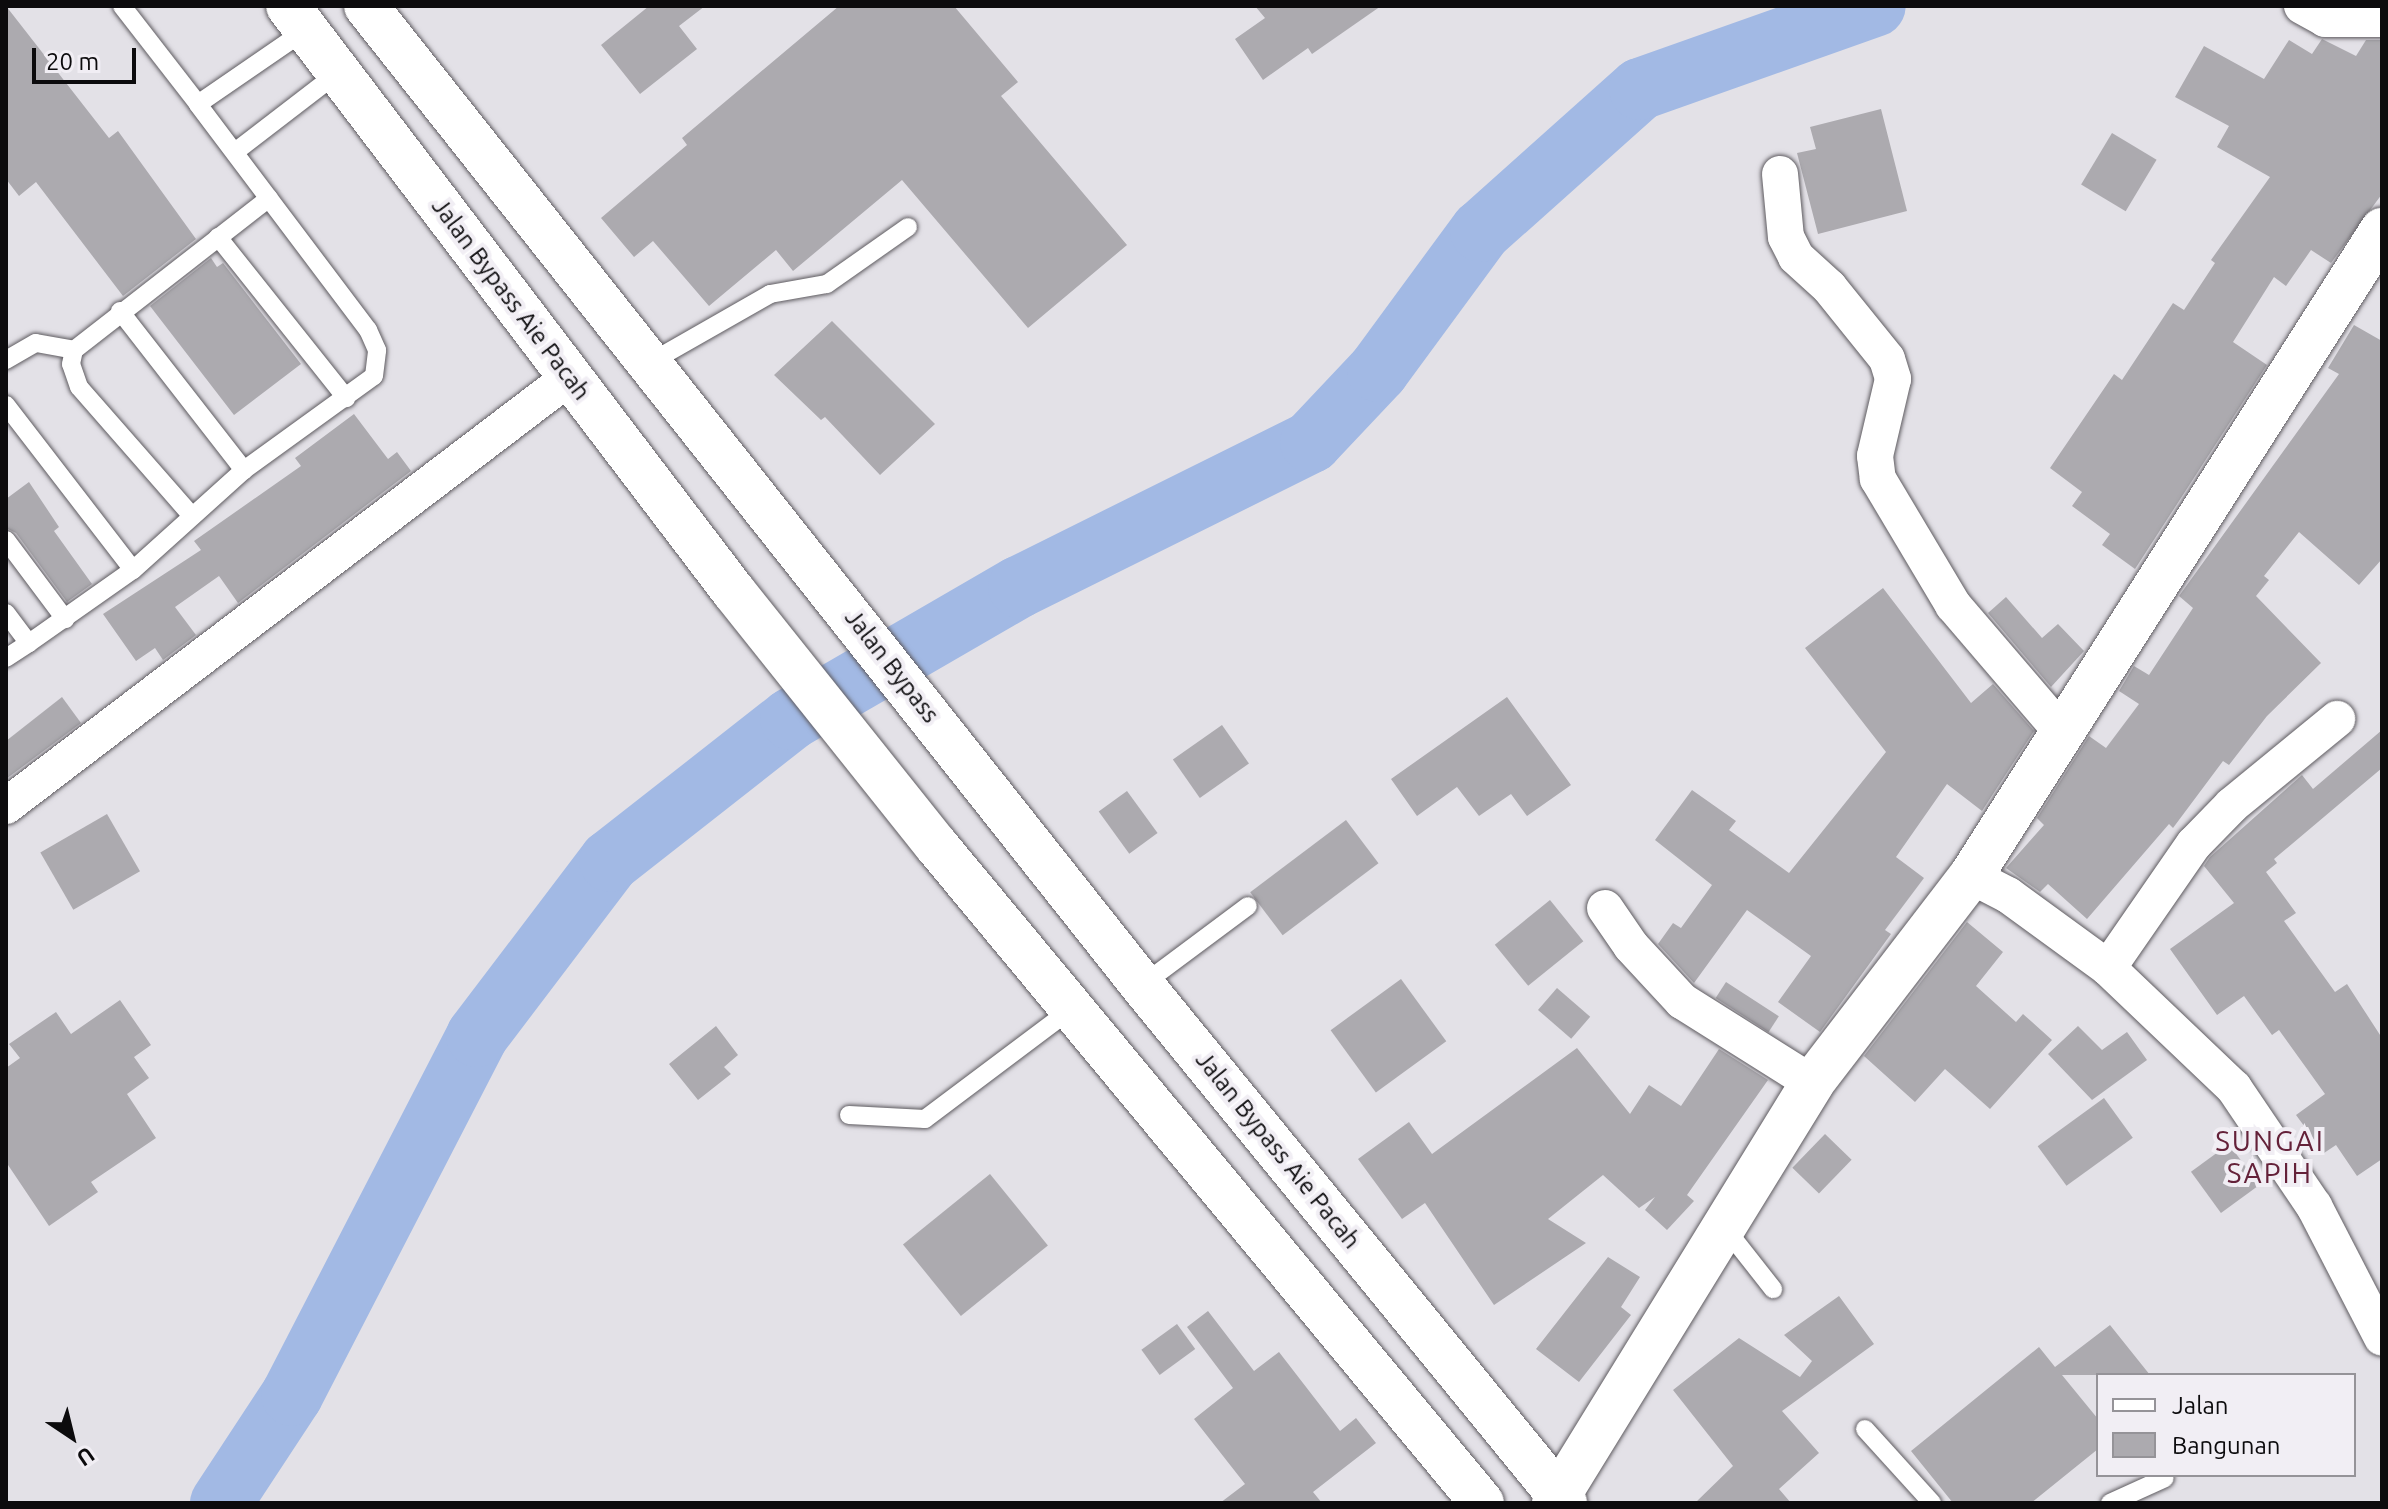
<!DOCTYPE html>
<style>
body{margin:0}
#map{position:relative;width:2388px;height:1509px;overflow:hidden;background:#e3e1e7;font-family:Ubuntu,sans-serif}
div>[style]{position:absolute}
.river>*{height:62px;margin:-31px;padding:0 31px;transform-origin:31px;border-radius:31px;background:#a2b9e4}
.building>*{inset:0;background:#acaaaf;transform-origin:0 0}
.roads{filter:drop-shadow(0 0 2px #5e5b60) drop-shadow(0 0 2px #5e5b60)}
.lane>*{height:18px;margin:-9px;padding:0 9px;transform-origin:9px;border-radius:9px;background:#fff}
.street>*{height:36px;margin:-18px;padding:0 18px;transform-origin:18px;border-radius:18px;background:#fff}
.secondary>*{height:44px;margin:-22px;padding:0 22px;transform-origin:22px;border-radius:22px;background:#fff}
.highway>*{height:44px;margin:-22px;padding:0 22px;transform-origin:22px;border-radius:22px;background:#fff}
span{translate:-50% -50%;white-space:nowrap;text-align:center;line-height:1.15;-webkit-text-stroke:8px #f1eef4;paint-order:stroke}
.street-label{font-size:24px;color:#0c0b0d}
.quarter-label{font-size:28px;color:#642139;letter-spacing:2px}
.frame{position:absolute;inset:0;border:8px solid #0c0b0d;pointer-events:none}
.legend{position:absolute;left:2096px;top:1373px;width:260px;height:104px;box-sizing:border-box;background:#f1eef4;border:2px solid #959398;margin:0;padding:10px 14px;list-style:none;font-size:24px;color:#0c0b0d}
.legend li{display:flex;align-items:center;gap:16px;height:40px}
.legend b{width:40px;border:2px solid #959398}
.north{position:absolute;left:32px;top:1397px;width:80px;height:80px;-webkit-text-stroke:6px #f1eef4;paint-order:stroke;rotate:145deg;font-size:22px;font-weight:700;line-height:32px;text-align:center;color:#0c0b0d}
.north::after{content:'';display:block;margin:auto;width:28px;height:36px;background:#0c0b0d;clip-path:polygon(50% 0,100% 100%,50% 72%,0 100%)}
.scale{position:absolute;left:32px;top:48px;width:104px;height:36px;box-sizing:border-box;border:4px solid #0c0b0d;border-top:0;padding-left:10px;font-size:24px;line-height:28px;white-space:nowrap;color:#0c0b0d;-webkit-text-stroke:6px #f1eef4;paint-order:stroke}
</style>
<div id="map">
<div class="river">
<i style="left:221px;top:1503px;width:129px;rotate:-56.7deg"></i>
<i style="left:292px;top:1395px;width:404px;rotate:-62.7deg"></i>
<i style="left:477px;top:1036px;width:220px;rotate:-52.8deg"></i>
<i style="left:610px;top:861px;width:230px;rotate:-38.1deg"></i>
<i style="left:791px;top:719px;width:263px;rotate:-30.1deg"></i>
<i style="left:1019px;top:587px;width:326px;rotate:-26.4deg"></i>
<i style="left:1311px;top:442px;width:98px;rotate:-46.7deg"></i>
<i style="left:1378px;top:371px;width:174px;rotate:-53.7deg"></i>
<i style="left:1481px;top:231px;width:213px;rotate:-41.8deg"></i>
<i style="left:1640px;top:89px;width:249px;rotate:-19.5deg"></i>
</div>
<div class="building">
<i style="clip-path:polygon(6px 6px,109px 138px,118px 131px,196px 239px,123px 296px,36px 182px,19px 196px,6px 179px)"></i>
<i style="clip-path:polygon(649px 6px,705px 6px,679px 26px,697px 49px,640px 94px,601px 45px)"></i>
<i style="clip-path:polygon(839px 6px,954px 6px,1018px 82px,1001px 96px,1127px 245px,1028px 328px,902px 180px,793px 271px,776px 250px,709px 306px,653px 241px,634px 257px,601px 218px,687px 145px,682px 138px)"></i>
<i style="clip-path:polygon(1255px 6px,1381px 6px,1312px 54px,1308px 48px,1263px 80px,1235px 39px,1265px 18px)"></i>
<i style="clip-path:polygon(2322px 39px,2356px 56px,2366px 40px,2382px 40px,2382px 194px,2331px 263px,2311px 250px,2286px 286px,2274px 277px,2233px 342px,2267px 365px,2135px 569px,2102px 545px,2110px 534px,2072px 506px,2082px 492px,2050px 468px,2114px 374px,2122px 380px,2173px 303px,2184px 310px,2215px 263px,2211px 260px,2270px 177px,2217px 147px,2229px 126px,2175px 97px,2204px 46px,2264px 79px,2289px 40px,2312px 54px)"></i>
<i style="clip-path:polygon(1881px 109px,1907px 211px,1818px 234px,1797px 153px,1816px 149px,1810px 127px)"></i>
<i style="left:2112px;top:133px;width:52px;height:60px;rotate:31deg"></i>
<i style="clip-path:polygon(211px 258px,217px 267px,223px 263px,301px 364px,234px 415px,150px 306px)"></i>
<i style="clip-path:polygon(832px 321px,935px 424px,880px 475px,825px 417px,821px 420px,774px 375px)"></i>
<i style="clip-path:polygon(2354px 325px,2382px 341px,2382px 559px,2359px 585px,2299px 532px,2264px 576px,2269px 580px,2256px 596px,2321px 663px,2267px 716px,2229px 765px,2223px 761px,2173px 828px,2169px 824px,2087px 919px,2048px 884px,2040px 892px,2006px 868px,2044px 825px,2037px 818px,2089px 736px,2106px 748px,2139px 704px,2119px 691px,2134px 666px,2149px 675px,2193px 608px,2179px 596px,2339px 374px,2328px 368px)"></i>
<i style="clip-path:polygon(354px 414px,388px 459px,397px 452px,411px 471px,238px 603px,219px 576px,175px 607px,196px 635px,163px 660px,155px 648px,136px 661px,103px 614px,201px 550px,194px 541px,301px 466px,295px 458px)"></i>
<i style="clip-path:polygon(29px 482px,59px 527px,54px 531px,92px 584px,67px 602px,16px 533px,6px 528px,6px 499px)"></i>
<i style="clip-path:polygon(1883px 588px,1971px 703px,1993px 684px,2034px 731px,1982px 811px,1947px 784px,1896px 857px,1924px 878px,1885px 930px,1891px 934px,1820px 1032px,1778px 1002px,1811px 956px,1747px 910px,1694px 983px,1658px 944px,1673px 923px,1681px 928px,1712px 885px,1655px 840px,1692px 790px,1736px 821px,1729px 830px,1789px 873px,1886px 752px,1805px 648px)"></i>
<i style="clip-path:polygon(2006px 597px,2042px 638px,2058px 624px,2084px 651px,2051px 687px,1988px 613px)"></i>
<i style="clip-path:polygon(62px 697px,81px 723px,6px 779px,6px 741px)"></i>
<i style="clip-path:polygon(1507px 697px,1571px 785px,1527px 816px,1511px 794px,1479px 816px,1457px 787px,1417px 816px,1391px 779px)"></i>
<i style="left:1222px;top:725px;width:47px;height:60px;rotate:55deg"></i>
<i style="clip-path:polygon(2382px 730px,2382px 768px,2274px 859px,2277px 863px,2266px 872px,2296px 913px,2284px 921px,2335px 992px,2347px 984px,2382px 1038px,2382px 1159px,2357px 1176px,2336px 1145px,2324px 1153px,2296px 1115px,2325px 1094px,2279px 1030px,2272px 1035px,2244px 996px,2217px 1015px,2170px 949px,2234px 903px,2204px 866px,2210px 857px,2302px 775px,2313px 789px)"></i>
<i style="left:1127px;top:791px;width:52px;height:35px;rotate:54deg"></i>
<i style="left:107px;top:814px;width:66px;height:77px;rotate:60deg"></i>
<i style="left:1346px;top:820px;width:54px;height:120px;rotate:53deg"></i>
<i style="left:1550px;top:900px;width:53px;height:71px;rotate:51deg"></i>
<i style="clip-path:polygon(1967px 922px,2003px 952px,1976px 986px,2016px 1022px,2023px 1014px,2052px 1040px,1990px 1109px,1945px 1069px,1915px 1102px,1864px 1056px)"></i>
<i style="left:1401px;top:979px;width:77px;height:87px;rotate:54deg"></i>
<i style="left:1726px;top:982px;width:63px;height:19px;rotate:33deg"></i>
<i style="left:1557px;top:988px;width:44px;height:29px;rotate:41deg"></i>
<i style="clip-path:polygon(120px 1000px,151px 1045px,134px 1057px,149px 1078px,127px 1094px,156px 1138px,91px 1182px,98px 1192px,49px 1226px,6px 1162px,6px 1068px,20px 1058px,9px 1044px,56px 1012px,71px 1034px)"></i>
<i style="clip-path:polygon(716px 1026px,738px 1055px,724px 1067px,731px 1074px,698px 1100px,669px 1064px)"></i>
<i style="clip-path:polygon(2078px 1026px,2102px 1050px,2127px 1032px,2147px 1060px,2092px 1100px,2048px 1054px)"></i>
<i style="clip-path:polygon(1577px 1048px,1630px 1114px,1649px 1085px,1681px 1106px,1719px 1049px,1768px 1080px,1687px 1195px,1694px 1201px,1667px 1230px,1645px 1210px,1655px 1197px,1639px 1208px,1603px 1175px,1548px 1219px,1586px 1243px,1494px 1305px,1425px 1203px,1402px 1219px,1358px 1159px,1409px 1122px,1432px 1154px)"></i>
<i style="left:2104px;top:1098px;width:49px;height:82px;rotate:54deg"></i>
<i style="left:1825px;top:1134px;width:37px;height:47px;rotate:44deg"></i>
<i style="left:2229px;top:1144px;width:51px;height:47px;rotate:54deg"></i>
<i style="left:990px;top:1174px;width:92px;height:112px;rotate:51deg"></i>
<i style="clip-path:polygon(1608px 1257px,1640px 1277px,1621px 1307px,1631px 1315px,1579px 1382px,1536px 1349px)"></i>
<i style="clip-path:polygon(1839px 1296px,1874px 1344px,1782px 1411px,1819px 1453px,1779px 1489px,1791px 1503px,1695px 1503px,1733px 1466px,1673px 1390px,1739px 1338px,1800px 1377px,1812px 1361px,1784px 1335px)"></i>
<i style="clip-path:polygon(1208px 1311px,1254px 1371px,1279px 1352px,1340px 1431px,1356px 1418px,1376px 1443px,1313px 1492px,1322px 1503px,1220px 1503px,1245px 1484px,1194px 1419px,1233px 1388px,1187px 1327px)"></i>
<i style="left:1177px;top:1324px;width:31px;height:44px;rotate:54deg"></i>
<i style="clip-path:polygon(2110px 1325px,2150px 1375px,2062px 1375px,2098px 1419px,2098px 1449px,2031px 1503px,1953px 1503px,1911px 1451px,2039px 1347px,2055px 1367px)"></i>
</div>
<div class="roads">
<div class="lane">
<i style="left:122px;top:6px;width:124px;rotate:52.2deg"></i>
<i style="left:235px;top:152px;width:131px;rotate:-37.6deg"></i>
<i style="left:218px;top:237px;width:206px;rotate:51.5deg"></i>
<i style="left:120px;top:311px;width:202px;rotate:52.1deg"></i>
<i style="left:6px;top:360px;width:34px;rotate:-30deg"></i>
<i style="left:36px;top:343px;width:39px;rotate:10deg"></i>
<i style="left:651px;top:362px;width:137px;rotate:-29.7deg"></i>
<i style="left:770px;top:294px;width:58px;rotate:-10deg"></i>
<i style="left:827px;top:284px;width:99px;rotate:-35.1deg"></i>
<i style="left:6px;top:405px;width:208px;rotate:52.4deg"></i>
<i style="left:192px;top:516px;width:171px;rotate:-131.2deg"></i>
<i style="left:79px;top:387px;width:24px;rotate:-109deg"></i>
<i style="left:71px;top:364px;width:14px;rotate:-78deg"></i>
<i style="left:74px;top:350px;width:247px;rotate:-37.9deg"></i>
<i style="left:6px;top:540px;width:99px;rotate:53.2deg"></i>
<i style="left:6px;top:613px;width:38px;rotate:53deg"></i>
<i style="left:29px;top:643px;width:127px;rotate:-35.1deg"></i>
<i style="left:133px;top:570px;width:149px;rotate:-42deg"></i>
<i style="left:244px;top:470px;width:160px;rotate:-35.9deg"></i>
<i style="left:374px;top:376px;width:26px;rotate:-83deg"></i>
<i style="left:377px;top:350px;width:22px;rotate:-114deg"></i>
<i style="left:368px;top:330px;width:283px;rotate:-127deg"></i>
<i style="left:198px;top:104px;width:132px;rotate:-34.5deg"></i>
<i style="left:6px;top:658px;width:27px;rotate:-33deg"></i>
<i style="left:1142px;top:985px;width:132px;rotate:-36.7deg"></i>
<i style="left:849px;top:1115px;width:76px;rotate:3deg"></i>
<i style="left:925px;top:1119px;width:185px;rotate:-36.9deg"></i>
<i style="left:1725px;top:1228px;width:78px;rotate:51.8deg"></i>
<i style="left:1865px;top:1429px;width:100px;rotate:47.8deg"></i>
<i style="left:2110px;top:1503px;width:60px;rotate:-24.4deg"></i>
</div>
<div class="street">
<i style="left:2302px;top:6px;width:26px;rotate:29deg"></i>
<i style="left:2325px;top:19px;width:57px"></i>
<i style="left:1780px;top:174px;width:63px;rotate:84.6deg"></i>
<i style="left:1786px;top:237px;width:22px;rotate:63deg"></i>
<i style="left:1796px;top:257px;width:45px;rotate:42.3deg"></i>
<i style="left:1829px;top:287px;width:92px;rotate:51.1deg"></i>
<i style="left:1887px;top:359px;width:21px;rotate:73deg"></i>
<i style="left:1893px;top:379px;width:79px;rotate:103.2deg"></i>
<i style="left:1875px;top:456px;width:23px;rotate:83deg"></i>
<i style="left:1878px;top:479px;width:147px;rotate:59.2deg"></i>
<i style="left:1953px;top:605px;width:167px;rotate:49.4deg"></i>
<i style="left:6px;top:806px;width:709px;rotate:-37.26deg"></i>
<i style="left:1971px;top:876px;width:42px;rotate:27.2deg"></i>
<i style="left:2008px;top:895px;width:124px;rotate:36.1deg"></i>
<i style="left:2108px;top:968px;width:174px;rotate:43.6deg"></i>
<i style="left:2234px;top:1088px;width:143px;rotate:55.9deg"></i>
<i style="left:2314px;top:1206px;width:148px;rotate:62.7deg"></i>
<i style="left:1605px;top:908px;width:46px;rotate:55.6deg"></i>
<i style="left:1631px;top:946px;width:75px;rotate:47.2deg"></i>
<i style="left:1682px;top:1001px;width:154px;rotate:32.2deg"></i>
<i style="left:2108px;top:968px;width:151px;rotate:-55.3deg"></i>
<i style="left:2194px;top:844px;width:54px;rotate:-45.7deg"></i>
<i style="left:2232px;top:805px;width:136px;rotate:-39.3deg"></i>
</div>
<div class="secondary">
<i style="left:1554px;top:1503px;width:493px;rotate:-58.4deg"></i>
<i style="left:1812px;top:1083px;width:261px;rotate:-52.5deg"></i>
<i style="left:1971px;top:876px;width:766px;rotate:-57.53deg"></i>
</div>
<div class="highway">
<i style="left:288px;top:6px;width:736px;rotate:52.73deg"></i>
<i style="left:734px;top:592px;width:324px;rotate:51.4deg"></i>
<i style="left:936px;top:845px;width:855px;rotate:50.31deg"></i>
<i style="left:366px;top:6px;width:1249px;rotate:51.6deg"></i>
<i style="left:1142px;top:985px;width:669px;rotate:50.76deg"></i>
</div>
</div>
<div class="street-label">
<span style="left:511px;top:299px;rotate:53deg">Jalan Bypass Aie Pacah</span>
<span style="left:892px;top:666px;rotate:52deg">Jalan Bypass</span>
<span style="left:1278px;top:1150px;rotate:51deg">Jalan Bypass Aie Pacah</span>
</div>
<div class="quarter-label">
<span style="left:2270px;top:1157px">SUNGAI<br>SAPIH</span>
</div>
<div class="frame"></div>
<ul class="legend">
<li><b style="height:10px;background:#fff"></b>Jalan</li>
<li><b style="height:22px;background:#acaaaf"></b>Bangunan</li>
</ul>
<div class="north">U</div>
<div class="scale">20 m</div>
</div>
